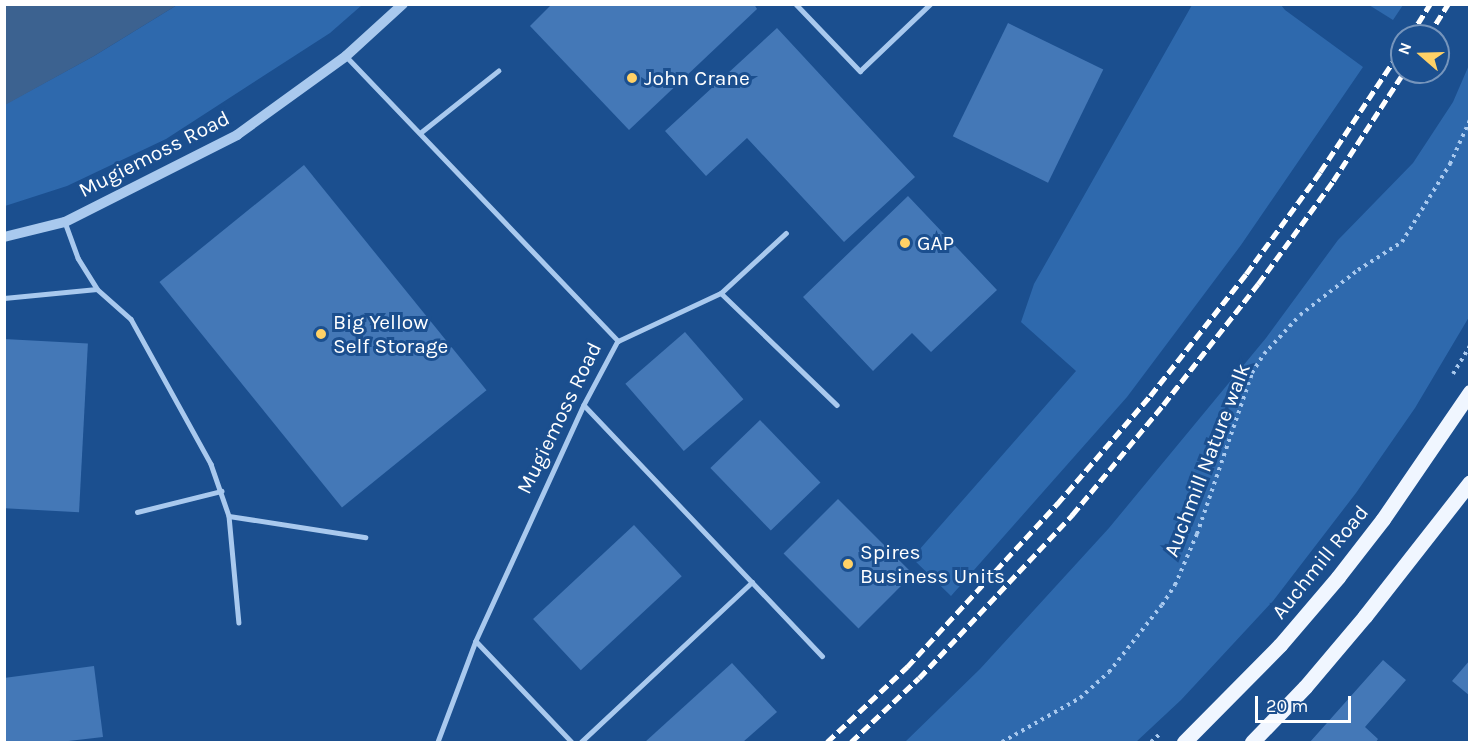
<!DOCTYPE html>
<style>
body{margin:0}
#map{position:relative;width:1474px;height:747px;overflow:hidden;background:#1b4f8f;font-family:Karla,sans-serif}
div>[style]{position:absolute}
.green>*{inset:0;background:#2e69ad}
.water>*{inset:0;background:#3c6290}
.building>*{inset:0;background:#4478b7;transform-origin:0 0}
.path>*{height:4px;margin-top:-2px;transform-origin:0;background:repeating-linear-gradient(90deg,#a9c9ee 0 3px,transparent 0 7.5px)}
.service>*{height:4.5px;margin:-2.25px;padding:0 2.25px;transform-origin:2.25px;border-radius:2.25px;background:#a9c9ee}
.tertiary>*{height:10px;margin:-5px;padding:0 5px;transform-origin:5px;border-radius:5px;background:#a9c9ee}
.primary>*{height:15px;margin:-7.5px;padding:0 7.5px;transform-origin:7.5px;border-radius:7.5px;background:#f0f6ff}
.rail>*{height:4.5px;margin-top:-2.25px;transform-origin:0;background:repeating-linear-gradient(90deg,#fff 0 10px,transparent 0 14.5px)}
.dots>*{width:16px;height:16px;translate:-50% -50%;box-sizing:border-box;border:3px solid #1b4f8f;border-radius:50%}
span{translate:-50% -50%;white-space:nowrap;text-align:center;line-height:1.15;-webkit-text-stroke:6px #1b4f8f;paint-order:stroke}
.poi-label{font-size:21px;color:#fff}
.left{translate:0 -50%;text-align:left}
.street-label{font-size:21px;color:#fff}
.frame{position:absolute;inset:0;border:6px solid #fff;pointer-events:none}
.north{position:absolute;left:1390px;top:24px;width:60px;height:60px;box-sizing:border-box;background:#1b4f8f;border:2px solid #7695bc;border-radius:50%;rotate:290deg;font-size:16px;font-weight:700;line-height:24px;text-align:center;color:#fff}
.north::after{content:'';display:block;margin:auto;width:21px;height:27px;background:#ffd166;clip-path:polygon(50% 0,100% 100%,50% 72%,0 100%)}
.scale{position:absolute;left:1255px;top:696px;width:96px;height:27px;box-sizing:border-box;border:3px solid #fff;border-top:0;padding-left:8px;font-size:18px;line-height:21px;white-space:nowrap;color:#fff;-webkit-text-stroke:4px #1b4f8f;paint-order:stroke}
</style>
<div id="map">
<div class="green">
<i style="clip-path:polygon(177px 5px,362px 5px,330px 33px,166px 139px,67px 186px,5px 206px,4px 105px,94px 56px)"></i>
<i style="clip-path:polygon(1192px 5px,1281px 5px,1285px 10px,1363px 67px,1241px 245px,1127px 397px,951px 596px,912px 558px,1076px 371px,1021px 322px,1034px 284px)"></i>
<i style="clip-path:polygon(1369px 5px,1403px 5px,1393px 20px)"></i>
<i style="clip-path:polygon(1469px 65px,1469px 317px,1415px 408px,1356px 493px,1273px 601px,1181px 700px,1136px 742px,905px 742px,980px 669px,1109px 528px,1266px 338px,1338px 240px,1413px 163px,1453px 102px)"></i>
</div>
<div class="water">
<i style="clip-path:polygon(5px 4px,177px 4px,177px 5px,94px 56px,5px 105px)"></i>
</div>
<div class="building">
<i style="clip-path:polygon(552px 4px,754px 4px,757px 9px,629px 130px,530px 26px)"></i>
<i style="left:1008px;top:23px;width:106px;height:126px;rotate:26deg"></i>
<i style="clip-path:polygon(777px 28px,915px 177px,844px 242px,747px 138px,706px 176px,665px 131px)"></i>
<i style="left:304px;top:165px;width:290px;height:186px;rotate:51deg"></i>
<i style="clip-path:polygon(908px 196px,997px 290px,931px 352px,912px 333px,873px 371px,803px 297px)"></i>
<i style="left:685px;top:332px;width:89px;height:79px;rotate:49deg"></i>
<i style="left:4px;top:339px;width:84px;height:169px;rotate:3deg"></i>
<i style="left:760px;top:420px;width:87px;height:69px;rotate:46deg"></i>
<i style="left:838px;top:499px;width:106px;height:77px;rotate:45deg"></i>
<i style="left:634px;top:525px;width:70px;height:138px;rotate:47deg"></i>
<i style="clip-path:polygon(1383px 660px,1406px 680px,1365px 727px,1378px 739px,1376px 742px,1310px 742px)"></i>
<i style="clip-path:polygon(1470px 660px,1470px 696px,1452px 681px)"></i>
<i style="clip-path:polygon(732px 663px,777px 712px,743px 742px,645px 742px)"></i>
<i style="clip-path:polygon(94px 666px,103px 737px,60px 742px,4px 742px,4px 678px)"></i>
</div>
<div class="path">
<i style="left:1453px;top:374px;width:33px;rotate:-59deg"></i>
<i style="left:1002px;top:742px;width:90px;rotate:-29.4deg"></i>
<i style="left:1080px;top:698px;width:39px;rotate:-42deg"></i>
<i style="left:1109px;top:672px;width:85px;rotate:-51.7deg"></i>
<i style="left:1162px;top:605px;width:24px;rotate:-57deg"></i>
<i style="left:1175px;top:585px;width:56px;rotate:-66.7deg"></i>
<i style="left:1197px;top:534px;width:170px;rotate:-71.1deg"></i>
<i style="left:1252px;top:373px;width:22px;rotate:-58deg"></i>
<i style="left:1264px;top:354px;width:53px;rotate:-47.3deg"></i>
<i style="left:1300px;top:315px;width:73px;rotate:-37.8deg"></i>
<i style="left:1358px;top:270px;width:52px;rotate:-32.5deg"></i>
<i style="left:1402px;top:242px;width:92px;rotate:-58.4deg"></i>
<i style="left:1450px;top:164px;width:48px;rotate:-65.6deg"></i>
<i style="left:1151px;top:742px;width:13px;rotate:-42deg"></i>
</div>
<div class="service">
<i style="left:796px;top:4px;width:93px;rotate:46.3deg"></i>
<i style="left:860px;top:71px;width:97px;rotate:-43.7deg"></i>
<i style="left:346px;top:56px;width:394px;rotate:46.3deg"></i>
<i style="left:618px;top:341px;width:72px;rotate:118deg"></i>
<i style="left:584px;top:405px;width:260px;rotate:114.6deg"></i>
<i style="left:476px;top:641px;width:108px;rotate:110.6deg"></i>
<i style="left:420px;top:133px;width:100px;rotate:-38.5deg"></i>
<i style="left:65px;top:222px;width:38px;rotate:70deg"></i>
<i style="left:78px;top:258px;width:36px;rotate:58deg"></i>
<i style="left:97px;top:289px;width:45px;rotate:41.4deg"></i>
<i style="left:131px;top:319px;width:166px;rotate:61.1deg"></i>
<i style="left:211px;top:464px;width:55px;rotate:70.9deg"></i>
<i style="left:229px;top:516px;width:107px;rotate:84.7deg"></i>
<i style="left:721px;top:293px;width:161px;rotate:44deg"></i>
<i style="left:4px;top:298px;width:93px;rotate:-5.5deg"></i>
<i style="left:618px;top:341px;width:114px;rotate:-25deg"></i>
<i style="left:721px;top:293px;width:88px;rotate:-42.7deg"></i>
<i style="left:584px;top:405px;width:346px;rotate:46.5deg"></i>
<i style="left:137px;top:512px;width:87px;rotate:-14deg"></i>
<i style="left:229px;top:516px;width:138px;rotate:8.8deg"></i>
<i style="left:476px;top:641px;width:139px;rotate:46.5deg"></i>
<i style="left:581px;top:742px;width:234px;rotate:-43.1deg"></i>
</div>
<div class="tertiary">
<i style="left:4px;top:237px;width:63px;rotate:-13.8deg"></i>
<i style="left:65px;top:222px;width:193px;rotate:-26.8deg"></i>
<i style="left:237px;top:135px;width:135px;rotate:-35.9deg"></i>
<i style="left:346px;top:56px;width:77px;rotate:-42.4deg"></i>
</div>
<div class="primary">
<i style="left:1184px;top:742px;width:136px;rotate:-45.3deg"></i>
<i style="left:1280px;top:645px;width:89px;rotate:-49.5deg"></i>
<i style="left:1338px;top:577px;width:73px;rotate:-52.2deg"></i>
<i style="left:1383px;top:519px;width:154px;rotate:-55.6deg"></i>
<i style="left:1252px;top:742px;width:76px;rotate:-46.1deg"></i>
<i style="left:1305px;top:687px;width:93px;rotate:-49.8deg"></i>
<i style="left:1365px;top:616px;width:170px;rotate:-51.9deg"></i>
</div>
<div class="rail">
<i style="left:1410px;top:36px;width:38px;rotate:-58deg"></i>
<i style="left:1428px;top:36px;width:38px;rotate:-58deg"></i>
<i style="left:827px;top:742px;width:110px;rotate:-43.2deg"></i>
<i style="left:907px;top:667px;width:222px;rotate:-47.4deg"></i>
<i style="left:1057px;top:504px;width:143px;rotate:-49.3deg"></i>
<i style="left:1150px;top:396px;width:155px;rotate:-51.8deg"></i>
<i style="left:1246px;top:274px;width:126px;rotate:-54deg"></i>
<i style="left:1320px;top:172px;width:149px;rotate:-56.5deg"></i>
<i style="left:851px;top:742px;width:93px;rotate:-43.3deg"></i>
<i style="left:919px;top:678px;width:224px;rotate:-46.8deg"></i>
<i style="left:1072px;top:515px;width:143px;rotate:-50.4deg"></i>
<i style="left:1163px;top:405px;width:154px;rotate:-51.9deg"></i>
<i style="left:1258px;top:284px;width:127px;rotate:-53.9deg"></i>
<i style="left:1333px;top:181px;width:130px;rotate:-56.9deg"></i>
</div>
<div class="dots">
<i style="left:632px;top:78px;background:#ffd166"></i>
<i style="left:905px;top:243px;background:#ffd166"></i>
<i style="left:321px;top:334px;background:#ffd166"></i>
<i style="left:848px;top:564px;background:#ffd166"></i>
</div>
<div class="poi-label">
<span class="left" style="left:644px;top:78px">John Crane</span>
<span class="left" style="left:917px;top:243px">GAP</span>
<span class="left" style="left:333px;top:334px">Big Yellow<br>Self Storage</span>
<span class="left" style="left:860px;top:564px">Spires<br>Business Units</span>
</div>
<div class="street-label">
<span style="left:154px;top:154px;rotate:-27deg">Mugiemoss Road</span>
<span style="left:559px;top:418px;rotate:-64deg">Mugiemoss Road</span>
<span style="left:1207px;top:460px;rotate:-69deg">Auchmill Nature walk</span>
<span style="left:1320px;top:562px;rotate:-51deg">Auchmill Road</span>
</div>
<div class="frame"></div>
<div class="north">N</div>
<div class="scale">20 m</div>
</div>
